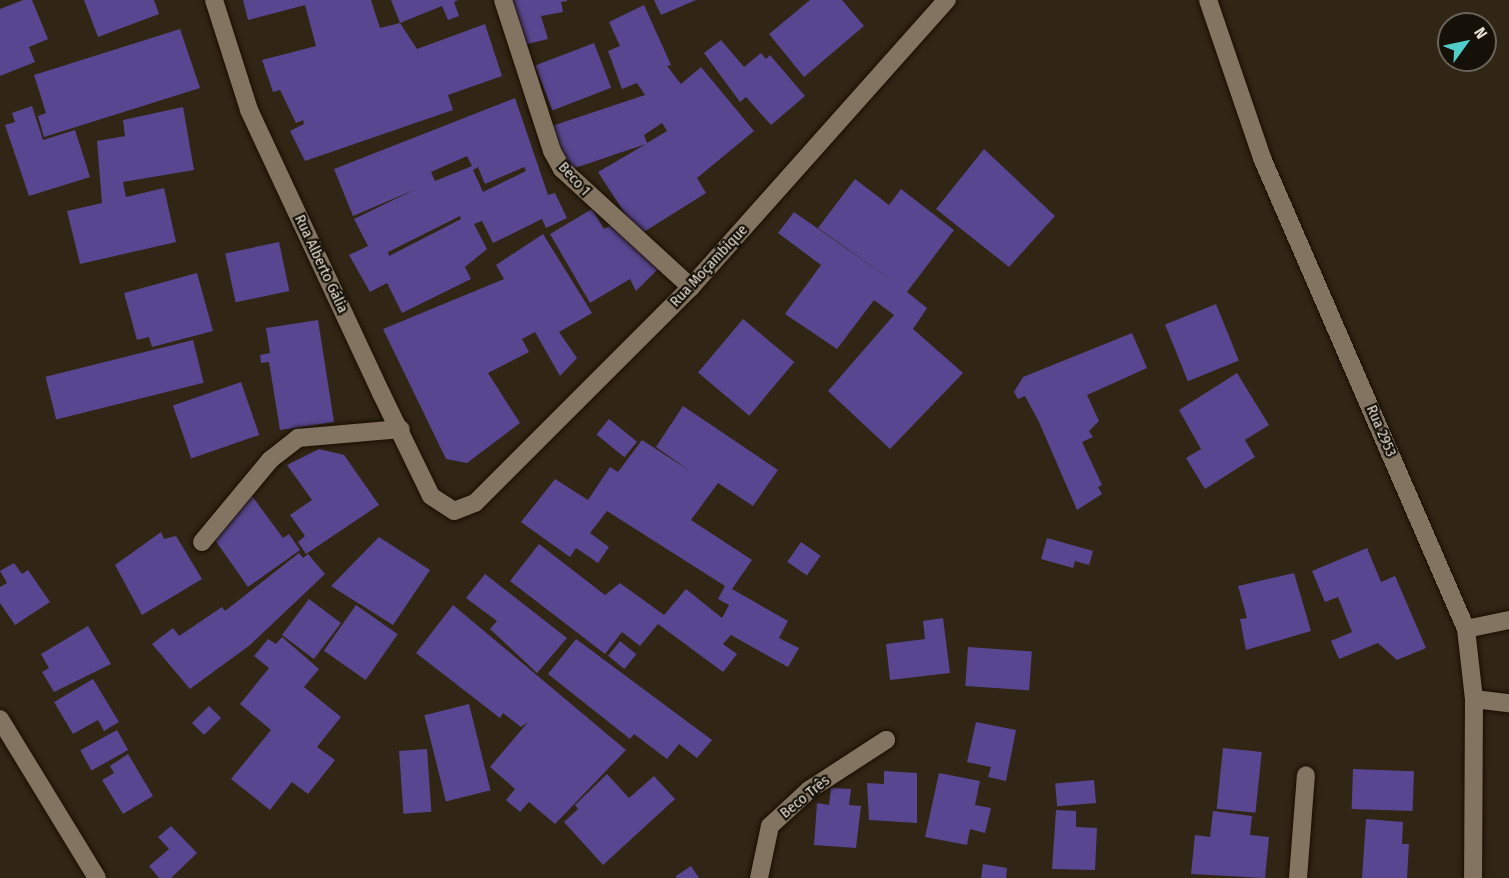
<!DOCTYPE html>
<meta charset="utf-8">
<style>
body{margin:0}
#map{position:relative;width:1509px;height:878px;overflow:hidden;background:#312515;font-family:"Fira Sans Condensed",sans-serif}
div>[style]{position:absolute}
.building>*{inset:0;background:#584690;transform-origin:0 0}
.roads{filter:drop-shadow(0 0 2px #190e01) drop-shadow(0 0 2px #190e01)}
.minor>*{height:18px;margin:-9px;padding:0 9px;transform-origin:9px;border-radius:9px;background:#827461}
span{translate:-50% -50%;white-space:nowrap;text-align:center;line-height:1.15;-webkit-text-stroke:4.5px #151008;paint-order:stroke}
.street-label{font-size:15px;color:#e7dfd4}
.north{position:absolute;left:1437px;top:12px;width:60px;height:60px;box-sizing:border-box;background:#151008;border:2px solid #69635a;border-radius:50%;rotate:57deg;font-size:16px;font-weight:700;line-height:24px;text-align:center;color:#e7dfd4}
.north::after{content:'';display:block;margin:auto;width:21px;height:27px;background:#53cdc9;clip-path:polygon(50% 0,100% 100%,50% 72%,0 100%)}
</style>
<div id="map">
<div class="building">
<i style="clip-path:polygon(23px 0,32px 0,48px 39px,29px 47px,35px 62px,0 76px,0 9px)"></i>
<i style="clip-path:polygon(84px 0,154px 0,159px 14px,98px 37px)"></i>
<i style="clip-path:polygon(243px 0,371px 0,380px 28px,400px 23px,417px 49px,485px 24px,502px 76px,448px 95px,453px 110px,305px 161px,290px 131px,304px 124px,303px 120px,296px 123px,280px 90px,273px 92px,262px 60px,316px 46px,305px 5px,248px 20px)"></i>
<i style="clip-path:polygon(391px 0,458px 0,454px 2px,459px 16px,448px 20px,442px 6px,400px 23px)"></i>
<i style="clip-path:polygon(509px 0,567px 0,567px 1px,561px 2px,563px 12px,541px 16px,548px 39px,519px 46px)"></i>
<i style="clip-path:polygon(654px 0,696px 0,661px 15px)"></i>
<i style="clip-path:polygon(810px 0,842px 0,864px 26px,804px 77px,769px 34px)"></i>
<i style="clip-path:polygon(evenodd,644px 5px,671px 65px,667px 66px,681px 84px,701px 67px,754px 131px,697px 178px,706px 193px,639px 235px,598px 172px,646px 144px,566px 171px,552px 126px,645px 95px,637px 83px,622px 89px,608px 51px,620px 46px,609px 22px,644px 5px,662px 123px,667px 131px,647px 143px,644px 135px,662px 123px)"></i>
<i style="clip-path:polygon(180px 29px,200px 88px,44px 137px,38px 116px,46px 113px,34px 75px)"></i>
<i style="clip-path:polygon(721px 40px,744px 67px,761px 53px,766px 59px,770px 55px,805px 96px,771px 125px,746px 97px,740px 102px,704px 53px)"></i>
<i style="left:594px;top:43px;width:48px;height:63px;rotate:69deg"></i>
<i style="clip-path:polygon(evenodd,515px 98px,548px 195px,555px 193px,567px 218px,546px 228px,542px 219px,493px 243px,482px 221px,474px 224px,487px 249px,465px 267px,471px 279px,402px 313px,387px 283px,370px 292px,349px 255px,368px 246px,354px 219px,416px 189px,353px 216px,334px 169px,515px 98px,467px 156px,472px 166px,435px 181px,431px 172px,467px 156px,515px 98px,478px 167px,485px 184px,524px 167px,526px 171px,483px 192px,473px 170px,478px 167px,515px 98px,460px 216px,461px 219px,389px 256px,388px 252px,460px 216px)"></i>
<i style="clip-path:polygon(32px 106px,43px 140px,75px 130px,90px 177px,29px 196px,5px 125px,15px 122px,12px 113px)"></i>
<i style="clip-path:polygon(183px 107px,194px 170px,123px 182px,126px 197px,164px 188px,176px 242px,80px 264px,67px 211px,102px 203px,97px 141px,125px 136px,123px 120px)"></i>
<i style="clip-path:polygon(984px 149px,1055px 216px,1009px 267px,936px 209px)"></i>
<i style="clip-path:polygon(855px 179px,889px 205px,901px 189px,954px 230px,907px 292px,927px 308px,913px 329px,963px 373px,890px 449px,828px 391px,894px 315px,874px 300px,837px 349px,785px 314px,821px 265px,778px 233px,794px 212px,903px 288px,818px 228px)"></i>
<i style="clip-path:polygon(592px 209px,604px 229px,615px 223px,659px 268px,636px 291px,630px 279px,590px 303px,550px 234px)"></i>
<i style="clip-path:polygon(543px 234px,592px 313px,559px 332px,577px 358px,560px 376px,535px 332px,522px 339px,529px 352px,488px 373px,520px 423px,467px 463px,446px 459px,383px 329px,504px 279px,496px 265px)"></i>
<i style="left:279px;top:242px;width:50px;height:55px;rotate:78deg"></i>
<i style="clip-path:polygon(197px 273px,213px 331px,152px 347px,149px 337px,137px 340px,124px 293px)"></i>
<i style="left:1216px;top:304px;width:61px;height:55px;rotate:68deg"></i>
<i style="left:743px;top:319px;width:67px;height:70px;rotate:40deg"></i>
<i style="clip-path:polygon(318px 320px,334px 422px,280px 430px,269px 362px,261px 363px,260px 355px,270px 353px,266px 328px)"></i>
<i style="clip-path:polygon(1132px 333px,1147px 368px,1087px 395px,1099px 421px,1089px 431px,1093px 437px,1082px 442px,1102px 485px,1098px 487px,1102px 494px,1077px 510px,1039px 422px,1025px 396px,1018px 399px,1014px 392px,1023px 377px)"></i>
<i style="left:193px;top:340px;width:44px;height:152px;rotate:76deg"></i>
<i style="clip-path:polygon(1237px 373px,1269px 425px,1245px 440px,1255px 457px,1205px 489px,1186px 458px,1201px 449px,1179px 410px)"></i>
<i style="left:241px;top:382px;width:56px;height:72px;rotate:71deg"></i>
<i style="clip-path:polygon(683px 406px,778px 470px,753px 506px,718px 483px,691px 520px,752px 560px,732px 589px,788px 621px,779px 638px,799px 648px,788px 667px,731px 635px,723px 644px,737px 654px,723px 672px,658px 624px,640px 646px,622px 632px,605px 654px,510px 581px,539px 544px,605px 595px,620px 583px,664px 615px,686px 589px,722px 618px,729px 605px,718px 599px,725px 586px,607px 511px,590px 533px,609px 547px,598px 563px,576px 548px,570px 557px,521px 522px,555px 479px,588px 500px,610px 467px,618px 472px,642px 440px,690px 471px,656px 447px)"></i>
<i style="left:609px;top:419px;width:36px;height:20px;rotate:39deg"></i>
<i style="clip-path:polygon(319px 449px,344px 455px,379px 505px,306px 554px,298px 542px,305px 536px,290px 515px,312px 500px,287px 465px)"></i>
<i style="clip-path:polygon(252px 496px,283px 538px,289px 534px,300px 550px,248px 587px,215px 540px)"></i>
<i style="clip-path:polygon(161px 532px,164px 539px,176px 536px,202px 579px,142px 615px,115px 565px)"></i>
<i style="clip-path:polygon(379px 537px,430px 570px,393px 625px,331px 586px)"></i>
<i style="clip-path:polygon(1047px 538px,1093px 551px,1089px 565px,1075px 561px,1073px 568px,1041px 559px)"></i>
<i style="left:801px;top:542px;width:24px;height:24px;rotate:35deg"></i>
<i style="clip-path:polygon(1367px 548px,1381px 582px,1395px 576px,1426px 648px,1397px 660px,1378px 643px,1339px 659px,1331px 641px,1352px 632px,1338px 597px,1325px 602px,1312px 571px)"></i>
<i style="clip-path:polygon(299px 553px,303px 558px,308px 554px,325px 574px,250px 645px,190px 689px,152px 644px,173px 628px,179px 636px,222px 607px,225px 611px)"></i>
<i style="clip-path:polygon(14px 563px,22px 574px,28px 570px,50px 602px,15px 625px,0 603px,0 587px,7px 583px,0 571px)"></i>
<i style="clip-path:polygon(1294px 573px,1311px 631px,1246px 650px,1240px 619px,1247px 618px,1238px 586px)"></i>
<i style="clip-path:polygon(485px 574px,567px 638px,537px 673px,490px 629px,497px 621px,466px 598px)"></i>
<i style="left:309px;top:599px;width:40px;height:45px;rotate:37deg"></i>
<i style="left:356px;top:605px;width:51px;height:56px;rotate:35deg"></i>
<i style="clip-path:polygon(453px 605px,626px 750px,555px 824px,529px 802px,520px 812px,506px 800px,515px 789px,490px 767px,528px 722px,521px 727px,503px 713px,500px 718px,416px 653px)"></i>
<i style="clip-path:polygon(943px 618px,950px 673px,890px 680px,886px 644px,925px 639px,923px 621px)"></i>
<i style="clip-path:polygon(88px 626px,111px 664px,54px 692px,42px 672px,49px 668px,41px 654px)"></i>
<i style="clip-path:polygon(282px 637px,319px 669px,304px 687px,341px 717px,317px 747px,335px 760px,308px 794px,292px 782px,270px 810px,231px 779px,271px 730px,240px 704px,269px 668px,254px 656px,268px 639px,276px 644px)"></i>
<i style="clip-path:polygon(576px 639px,712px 740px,697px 758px,679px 744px,667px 759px,634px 734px,630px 739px,548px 674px)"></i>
<i style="left:620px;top:641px;width:21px;height:19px;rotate:39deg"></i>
<i style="left:968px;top:647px;width:64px;height:39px;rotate:4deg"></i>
<i style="clip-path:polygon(93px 679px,119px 722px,104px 731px,98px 720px,73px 734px,54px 702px)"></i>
<i style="left:469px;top:704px;width:89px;height:46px;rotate:76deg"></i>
<i style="left:209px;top:706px;width:17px;height:24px;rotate:45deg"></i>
<i style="clip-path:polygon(976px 722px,1016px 730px,1006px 781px,988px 777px,991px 767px,967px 762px)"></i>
<i style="left:117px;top:730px;width:23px;height:42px;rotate:61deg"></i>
<i style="left:1223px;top:748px;width:39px;height:61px;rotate:6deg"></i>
<i style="left:427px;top:749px;width:63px;height:28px;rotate:86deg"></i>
<i style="clip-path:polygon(128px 754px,153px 796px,123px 814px,102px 780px,114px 773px,110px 766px)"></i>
<i style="left:1353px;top:769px;width:61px;height:40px;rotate:2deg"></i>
<i style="clip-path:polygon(884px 771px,917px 773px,917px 823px,869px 820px,867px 783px,884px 784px)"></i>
<i style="clip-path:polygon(939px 773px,980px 781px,975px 805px,991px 808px,985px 833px,970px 829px,967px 845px,925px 837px)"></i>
<i style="clip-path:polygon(607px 774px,629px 798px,654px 776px,675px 799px,603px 865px,564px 822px,578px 809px,575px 805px)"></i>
<i style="left:1094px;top:780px;width:23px;height:39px;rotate:85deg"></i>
<i style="clip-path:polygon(831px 788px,851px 789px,849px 805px,861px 806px,856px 848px,814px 845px,817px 803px,829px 805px)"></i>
<i style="clip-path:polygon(1056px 810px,1076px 811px,1076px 827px,1097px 828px,1095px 870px,1052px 869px)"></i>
<i style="clip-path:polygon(1213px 811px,1252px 816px,1250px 835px,1269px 837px,1265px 878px,1191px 874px,1195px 835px,1210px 837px)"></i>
<i style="clip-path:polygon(1366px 819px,1403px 822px,1402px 844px,1409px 844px,1407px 878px,1362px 878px)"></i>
<i style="clip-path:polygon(171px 826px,197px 853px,171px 878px,159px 878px,149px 866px,169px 849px,158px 837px)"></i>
<i style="clip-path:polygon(983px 864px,1007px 868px,1006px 878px,981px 878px)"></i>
<i style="clip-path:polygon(691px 866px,699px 878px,677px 878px,676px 876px)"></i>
</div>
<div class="roads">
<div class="minor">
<i style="left:214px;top:0;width:115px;rotate:72.3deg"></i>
<i style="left:249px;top:110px;width:312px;rotate:65deg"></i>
<i style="left:381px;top:393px;width:114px;rotate:64.1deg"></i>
<i style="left:431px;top:496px;width:27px;rotate:33deg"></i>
<i style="left:454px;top:511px;width:22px;rotate:-21deg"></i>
<i style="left:475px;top:503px;width:305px;rotate:-45deg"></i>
<i style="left:691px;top:287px;width:385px;rotate:-48.3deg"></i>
<i style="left:503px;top:0;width:159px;rotate:72deg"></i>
<i style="left:552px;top:151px;width:21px;rotate:61deg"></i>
<i style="left:562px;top:169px;width:175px;rotate:42.5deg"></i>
<i style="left:1208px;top:0;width:167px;rotate:71.1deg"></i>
<i style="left:1262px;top:158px;width:513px;rotate:66.58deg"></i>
<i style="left:1466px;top:629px;width:70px;rotate:83.5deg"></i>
<i style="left:1474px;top:699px;width:179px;rotate:90.3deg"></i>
<i style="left:202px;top:542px;width:107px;rotate:-50.3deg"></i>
<i style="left:270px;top:460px;width:36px;rotate:-38deg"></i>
<i style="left:298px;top:438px;width:103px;rotate:-5deg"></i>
<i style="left:1466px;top:629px;width:44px;rotate:-11.8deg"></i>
<i style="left:1474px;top:699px;width:35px;rotate:7deg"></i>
<i style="left:0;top:719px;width:186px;rotate:58.6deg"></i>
<i style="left:759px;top:878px;width:53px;rotate:-78.1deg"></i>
<i style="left:770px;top:826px;width:53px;rotate:-42.7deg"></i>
<i style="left:809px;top:790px;width:92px;rotate:-33deg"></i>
<i style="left:1298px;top:878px;width:103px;rotate:-85.6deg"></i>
</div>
</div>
<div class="street-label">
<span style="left:574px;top:179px;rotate:48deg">Beco 1</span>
<span style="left:321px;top:264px;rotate:65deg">Rua Alberto Gália</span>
<span style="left:709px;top:266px;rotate:-47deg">Rua Moçambique</span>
<span style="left:1381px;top:431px;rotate:67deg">Rua 2953</span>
<span style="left:805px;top:797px;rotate:-39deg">Beco Três</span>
</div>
<div class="north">N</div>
</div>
